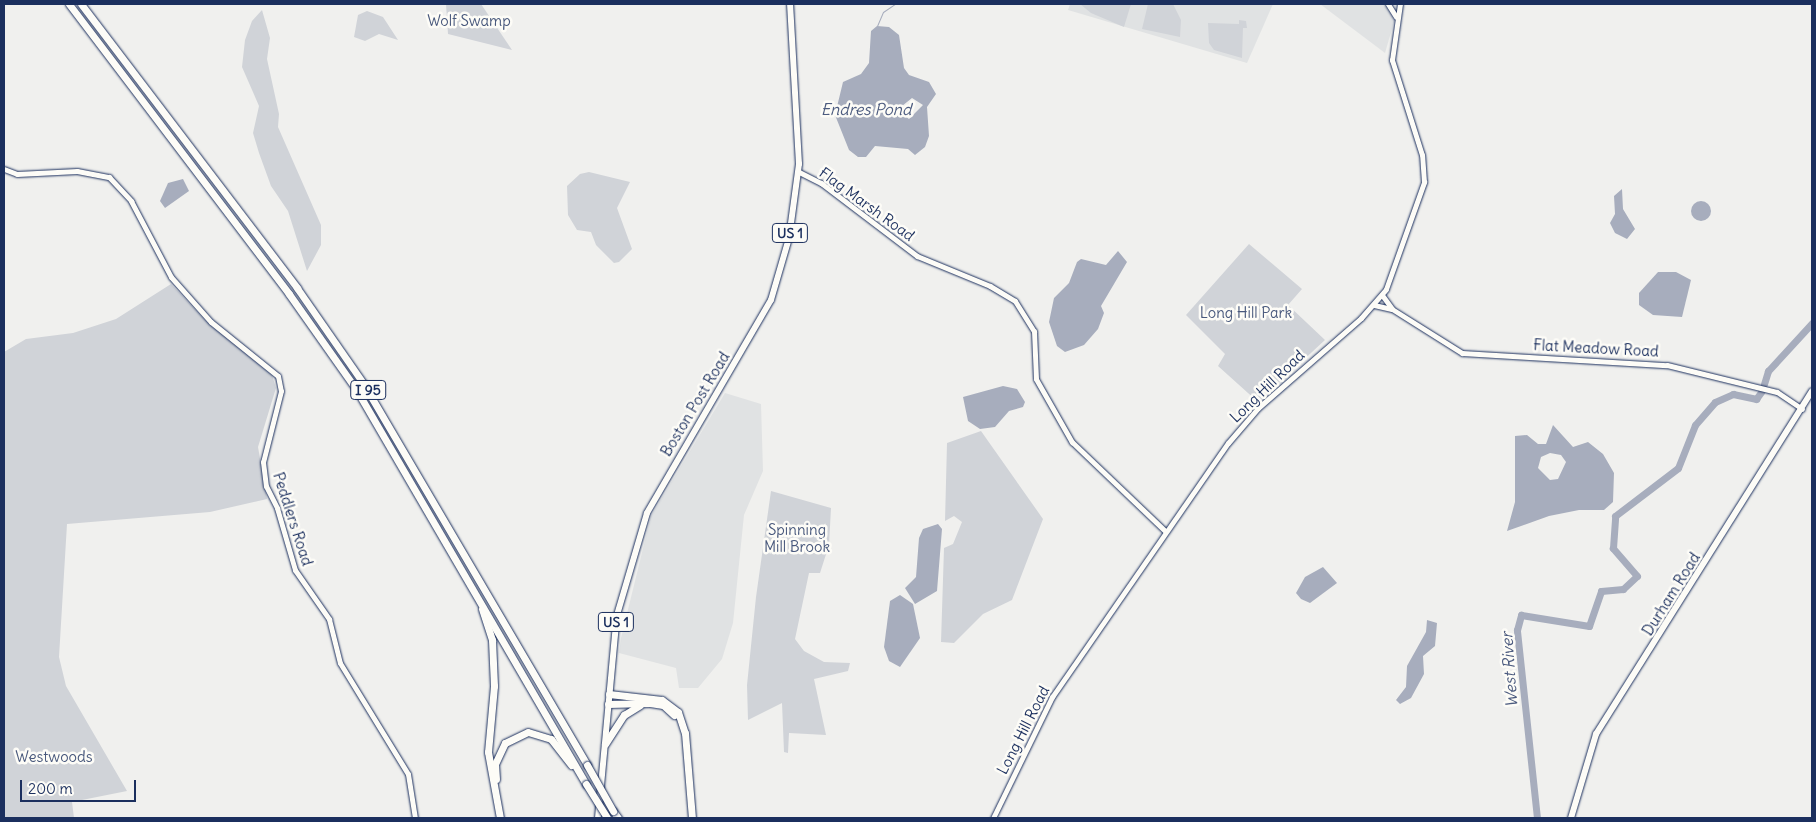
<!DOCTYPE html>
<style>
body{margin:0}
#map{position:relative;width:1816px;height:822px;overflow:hidden;background:#f0f0ee;font-family:Delius,sans-serif}
div>[style]{position:absolute}
.built>*{inset:0;background:#e0e2e3}
.green>*{inset:0;background:#d0d3d8}
.water>*{inset:0;background:#a7adbd}
.round{border-radius:50%}
.stream>*{height:1px;margin:-0.5px;padding:0 0.5px;transform-origin:0.5px;border-radius:0.5px;background:#a7adbd}
.river>*{height:7px;margin:-3.5px;padding:0 3.5px;transform-origin:3.5px;border-radius:3.5px;background:#a7adbd}
.roads{filter:drop-shadow(0 0 1px #1b2f5e) drop-shadow(0 0 1px #1b2f5e)}
.minor>*{height:5px;margin:-2.5px;padding:0 2.5px;transform-origin:2.5px;border-radius:2.5px;background:#fdfcf7}
.major>*{height:6px;margin:-3px;padding:0 3px;transform-origin:3px;border-radius:3px;background:#fdfcf7}
.highway>*{height:7px;margin:-3.5px;padding:0 3.5px;transform-origin:3.5px;border-radius:3.5px;background:#fdfcf7}
.bridges{filter:drop-shadow(0 0 1px #1b2f5e) drop-shadow(0 0 1px #1b2f5e)}
.highway-bridge>*{height:7px;margin:-3.5px;padding:0 3.5px;transform-origin:3.5px;border-radius:3.5px;background:#fdfcf7}
span{translate:-50% -50%;white-space:nowrap;text-align:center;line-height:1.15;-webkit-text-stroke:5px #fdfcf7;paint-order:stroke}
.shield-label span{padding:1px 4px;background:#fdfcf7;border:1px solid;border-radius:4px;-webkit-text-stroke-width:0}
.shield-label{font-size:14px;color:#1b2f5e;font-weight:700}
.park-label{font-size:15px;color:#48587c}
.street-label{font-size:15px;color:#1b2f5e}
.water-label{font-size:16px;color:#4c5b7f;font-style:italic}
.frame{position:absolute;inset:0;border:5px solid #1b2f5e;pointer-events:none}
.scale{position:absolute;left:20px;top:780px;width:116px;height:22px;box-sizing:border-box;border:2px solid #1b2f5e;border-top:0;padding-left:6px;font-size:15px;line-height:18px;white-space:nowrap;color:#1b2f5e;-webkit-text-stroke:4px #fdfcf7;paint-order:stroke}
</style>
<div id="map">
<div class="built">
<i style="clip-path:polygon(1070px 4px,1273px 4px,1247px 63px,1068px 10px)"></i>
<i style="clip-path:polygon(1320px 4px,1386px 4px,1396px 15px,1385px 53px)"></i>
<i style="clip-path:polygon(725px 393px,761px 404px,763px 471px,744px 515px,733px 623px,722px 659px,698px 688px,679px 688px,676px 668px,619px 653px,621px 638px,651px 516px)"></i>
</div>
<div class="green">
<i style="clip-path:polygon(446px 4px,481px 4px,512px 50px,448px 34px)"></i>
<i style="clip-path:polygon(1080px 4px,1131px 4px,1124px 27px,1091px 13px)"></i>
<i style="clip-path:polygon(1148px 4px,1173px 4px,1181px 20px,1180px 37px,1142px 29px)"></i>
<i style="clip-path:polygon(262px 10px,270px 38px,267px 59px,279px 114px,278px 127px,321px 225px,321px 245px,307px 271px,288px 211px,271px 186px,259px 153px,253px 133px,259px 106px,242px 67px,245px 40px,252px 21px)"></i>
<i style="clip-path:polygon(367px 11px,383px 17px,398px 40px,379px 34px,365px 41px,354px 37px,358px 15px)"></i>
<i style="clip-path:polygon(1239px 20px,1246px 21px,1247px 28px,1243px 28px,1242px 58px,1214px 50px,1209px 43px,1208px 23px,1239px 24px)"></i>
<i style="clip-path:polygon(589px 172px,630px 182px,617px 208px,632px 249px,619px 262px,614px 263px,596px 245px,591px 232px,577px 230px,568px 215px,567px 186px,580px 174px)"></i>
<i style="clip-path:polygon(1249px 244px,1302px 289px,1288px 305px,1325px 340px,1258px 402px,1218px 366px,1225px 354px,1186px 315px)"></i>
<i style="clip-path:polygon(171px 284px,204px 319px,272px 375px,276px 388px,258px 447px,267px 499px,210px 512px,67px 524px,59px 657px,66px 686px,127px 791px,72px 802px,74px 818px,4px 818px,4px 352px,26px 339px,73px 333px,116px 319px)"></i>
<i style="clip-path:polygon(981px 431px,1043px 519px,1012px 600px,983px 614px,954px 643px,941px 642px,944px 548px,953px 544px,962px 522px,954px 516px,945px 521px,947px 443px)"></i>
<i style="clip-path:polygon(771px 491px,831px 508px,829px 545px,820px 573px,809px 573px,795px 639px,804px 651px,824px 662px,850px 663px,848px 671px,814px 679px,826px 735px,789px 733px,788px 753px,784px 752px,782px 703px,748px 720px,747px 685px,756px 597px)"></i>
</div>
<div class="water">
<i style="clip-path:polygon(evenodd,877px 26px,889px 27px,899px 35px,904px 68px,909px 75px,929px 82px,936px 94px,927px 107px,929px 136px,925px 147px,915px 155px,908px 149px,875px 146px,866px 157px,858px 157px,849px 150px,835px 115px,843px 82px,861px 74px,869px 63px,871px 31px,877px 26px,912px 98px,923px 105px,909px 119px,897px 110px,912px 98px)"></i>
<i style="clip-path:polygon(183px 179px,189px 191px,165px 208px,160px 201px,168px 183px)"></i>
<i style="clip-path:polygon(1622px 189px,1623px 209px,1635px 229px,1627px 239px,1615px 233px,1610px 223px,1615px 214px,1614px 196px)"></i>
<i class="round" style="left:1691px;top:201px;width:20px;height:20px"></i>
<i style="clip-path:polygon(1118px 251px,1127px 262px,1101px 306px,1104px 313px,1098px 329px,1084px 345px,1065px 352px,1057px 346px,1049px 322px,1054px 298px,1069px 283px,1077px 262px,1081px 259px,1106px 265px)"></i>
<i style="clip-path:polygon(1658px 272px,1676px 272px,1691px 280px,1682px 317px,1653px 315px,1639px 305px,1639px 293px)"></i>
<i style="clip-path:polygon(1003px 386px,1017px 389px,1025px 402px,1023px 407px,1009px 411px,995px 427px,980px 429px,968px 421px,963px 397px)"></i>
<i style="clip-path:polygon(evenodd,1553px 425px,1573px 447px,1588px 442px,1603px 454px,1614px 473px,1613px 502px,1604px 510px,1579px 510px,1549px 516px,1507px 531px,1515px 502px,1515px 436px,1527px 435px,1538px 444px,1546px 444px,1553px 425px,1550px 453px,1561px 455px,1566px 462px,1558px 479px,1550px 480px,1538px 468px,1541px 457px,1550px 453px)"></i>
<i style="clip-path:polygon(938px 524px,942px 529px,937px 591px,915px 604px,905px 588px,916px 577px,919px 538px,923px 529px)"></i>
<i style="clip-path:polygon(1323px 567px,1337px 583px,1310px 603px,1301px 599px,1296px 593px,1305px 577px)"></i>
<i style="clip-path:polygon(900px 595px,913px 604px,920px 638px,900px 667px,889px 661px,884px 647px,890px 601px)"></i>
<i style="clip-path:polygon(1427px 620px,1437px 623px,1435px 646px,1423px 656px,1424px 674px,1411px 698px,1400px 704px,1396px 700px,1406px 687px,1407px 666px,1426px 632px)"></i>
</div>
<div class="stream">
<i style="left:877px;top:26px;width:15px;rotate:-67deg"></i>
<i style="left:883px;top:12px;width:14px;rotate:-34deg"></i>
</div>
<div class="river">
<i style="left:1764px;top:384px;width:14px;rotate:-73deg"></i>
<i style="left:1768px;top:371px;width:65px;rotate:-47.5deg"></i>
<i style="left:1537px;top:818px;width:189px;rotate:-96.1deg"></i>
<i style="left:1517px;top:630px;width:16px;rotate:-75deg"></i>
<i style="left:1521px;top:615px;width:69px;rotate:9.2deg"></i>
<i style="left:1589px;top:626px;width:37px;rotate:-71deg"></i>
<i style="left:1601px;top:591px;width:22px;rotate:-5deg"></i>
<i style="left:1623px;top:589px;width:19px;rotate:-43deg"></i>
<i style="left:1637px;top:576px;width:37px;rotate:-131deg"></i>
<i style="left:1613px;top:548px;width:32px;rotate:-86deg"></i>
<i style="left:1615px;top:516px;width:79px;rotate:-37.3deg"></i>
<i style="left:1678px;top:468px;width:46px;rotate:-68.4deg"></i>
<i style="left:1695px;top:425px;width:30px;rotate:-49deg"></i>
<i style="left:1715px;top:402px;width:20px;rotate:-24deg"></i>
<i style="left:1733px;top:394px;width:24px;rotate:12deg"></i>
<i style="left:1756px;top:399px;width:9px;rotate:-54deg"></i>
</div>
<div class="roads">
<div class="minor">
<i style="left:1388px;top:4px;width:15px;rotate:58deg"></i>
<i style="left:4px;top:169px;width:14px;rotate:21deg"></i>
<i style="left:17px;top:174px;width:60px;rotate:-2.9deg"></i>
<i style="left:77px;top:171px;width:33px;rotate:11deg"></i>
<i style="left:109px;top:177px;width:33px;rotate:47deg"></i>
<i style="left:131px;top:201px;width:86px;rotate:62.2deg"></i>
<i style="left:171px;top:277px;width:60px;rotate:48.4deg"></i>
<i style="left:211px;top:322px;width:86px;rotate:38.9deg"></i>
<i style="left:278px;top:376px;width:15px;rotate:79deg"></i>
<i style="left:281px;top:391px;width:73px;rotate:104.2deg"></i>
<i style="left:263px;top:462px;width:24px;rotate:83deg"></i>
<i style="left:266px;top:486px;width:25px;rotate:63deg"></i>
<i style="left:277px;top:508px;width:65px;rotate:73.8deg"></i>
<i style="left:295px;top:570px;width:60px;rotate:55.2deg"></i>
<i style="left:329px;top:619px;width:45px;rotate:76deg"></i>
<i style="left:340px;top:663px;width:130px;rotate:58.5deg"></i>
<i style="left:408px;top:774px;width:45px;rotate:81deg"></i>
<i style="left:799px;top:172px;width:25px;rotate:27deg"></i>
<i style="left:821px;top:183px;width:121px;rotate:37.2deg"></i>
<i style="left:917px;top:256px;width:79px;rotate:22.3deg"></i>
<i style="left:990px;top:286px;width:29px;rotate:31deg"></i>
<i style="left:1015px;top:301px;width:36px;rotate:58deg"></i>
<i style="left:1034px;top:331px;width:48px;rotate:87.6deg"></i>
<i style="left:1036px;top:379px;width:73px;rotate:60.3deg"></i>
<i style="left:1072px;top:442px;width:129px;rotate:43.7deg"></i>
<i style="left:1382px;top:295px;width:17px;rotate:54deg"></i>
<i style="left:1392px;top:309px;width:83px;rotate:32.2deg"></i>
<i style="left:1462px;top:353px;width:205px;rotate:3.4deg"></i>
<i style="left:1667px;top:365px;width:113px;rotate:13.8deg"></i>
<i style="left:1777px;top:392px;width:30px;rotate:34deg"></i>
<i style="left:1374px;top:305px;width:18px;rotate:13deg"></i>
<i style="left:993px;top:818px;width:135px;rotate:-64deg"></i>
<i style="left:1052px;top:697px;width:309px;rotate:-55.3deg"></i>
<i style="left:1228px;top:443px;width:46px;rotate:-49.4deg"></i>
<i style="left:1258px;top:408px;width:137px;rotate:-41.1deg"></i>
<i style="left:1361px;top:318px;width:38px;rotate:-49deg"></i>
<i style="left:1386px;top:289px;width:114px;rotate:-70.4deg"></i>
<i style="left:1424px;top:182px;width:27px;rotate:-94deg"></i>
<i style="left:1422px;top:155px;width:100px;rotate:-107.5deg"></i>
<i style="left:1392px;top:60px;width:57px;rotate:-81.9deg"></i>
</div>
<div class="major">
<i style="left:598px;top:818px;width:204px;rotate:-84.7deg"></i>
<i style="left:617px;top:615px;width:106px;rotate:-73.6deg"></i>
<i style="left:647px;top:513px;width:246px;rotate:-59.8deg"></i>
<i style="left:771px;top:300px;width:65px;rotate:-73.8deg"></i>
<i style="left:789px;top:238px;width:75px;rotate:-82.3deg"></i>
<i style="left:799px;top:164px;width:160px;rotate:-93.2deg"></i>
<i style="left:1571px;top:818px;width:88px;rotate:-73.4deg"></i>
<i style="left:1596px;top:734px;width:405px;rotate:-57.8deg"></i>
</div>
<div class="highway">
<i style="left:69px;top:4px;width:364px;rotate:52.8deg"></i>
<i style="left:289px;top:294px;width:116px;rotate:54.8deg"></i>
<i style="left:356px;top:389px;width:457px;rotate:59.8deg"></i>
<i style="left:81px;top:4px;width:357px;rotate:52.7deg"></i>
<i style="left:297px;top:288px;width:116px;rotate:55.2deg"></i>
<i style="left:363px;top:383px;width:443px;rotate:59.6deg"></i>
<i style="left:482px;top:609px;width:33px;rotate:72deg"></i>
<i style="left:492px;top:640px;width:46px;rotate:87.5deg"></i>
<i style="left:494px;top:686px;width:66px;rotate:95.2deg"></i>
<i style="left:488px;top:752px;width:67px;rotate:79.7deg"></i>
<i style="left:609px;top:694px;width:53px;rotate:6.5deg"></i>
<i style="left:662px;top:700px;width:20px;rotate:37deg"></i>
<i style="left:678px;top:712px;width:22px;rotate:72deg"></i>
<i style="left:685px;top:733px;width:85px;rotate:85.3deg"></i>
<i style="left:608px;top:704px;width:42px;rotate:-1.4deg"></i>
<i style="left:650px;top:703px;width:13px;rotate:9deg"></i>
<i style="left:663px;top:705px;width:15px;rotate:42deg"></i>
<i style="left:605px;top:744px;width:35px;rotate:-57deg"></i>
<i style="left:624px;top:715px;width:19px;rotate:-32deg"></i>
<i style="left:496px;top:779px;width:15px;rotate:-94deg"></i>
<i style="left:495px;top:764px;width:23px;rotate:-65deg"></i>
<i style="left:505px;top:743px;width:25px;rotate:-26deg"></i>
<i style="left:528px;top:732px;width:24px;rotate:17deg"></i>
<i style="left:551px;top:739px;width:33px;rotate:52deg"></i>
<i style="left:613px;top:811px;width:9px;rotate:54deg"></i>
</div>
</div>
<div class="bridges">
<div class="highway-bridge">
<i style="left:587px;top:765px;width:53px;rotate:60.5deg"></i>
<i style="left:586px;top:784px;width:40px;rotate:58deg"></i>
</div>
</div>
<div class="shield-label">
<span style="left:790px;top:233px">US 1</span>
<span style="left:368px;top:390px">I 95</span>
<span style="left:616px;top:622px">US 1</span>
</div>
<div class="park-label">
<span style="left:469px;top:21px">Wolf Swamp</span>
<span style="left:1246px;top:313px">Long Hill Park</span>
<span style="left:797px;top:538px">Spinning<br>Mill Brook</span>
<span style="left:54px;top:757px">Westwoods</span>
</div>
<div class="street-label">
<span style="left:867px;top:204px;rotate:36deg">Flag Marsh Road</span>
<span style="left:1596px;top:348px;rotate:3deg">Flat Meadow Road</span>
<span style="left:1267px;top:386px;rotate:-44deg">Long Hill Road</span>
<span style="left:695px;top:404px;rotate:-59deg">Boston Post Road</span>
<span style="left:293px;top:519px;rotate:72deg">Peddlers Road</span>
<span style="left:1671px;top:594px;rotate:-58deg">Durham Road</span>
<span style="left:1023px;top:730px;rotate:-63deg">Long Hill Road</span>
</div>
<div class="water-label">
<span style="left:866px;top:109px">Endres Pond</span>
<span style="left:1509px;top:670px;rotate:-94deg">West River</span>
</div>
<div class="frame"></div>
<div class="scale">200 m</div>
</div>
